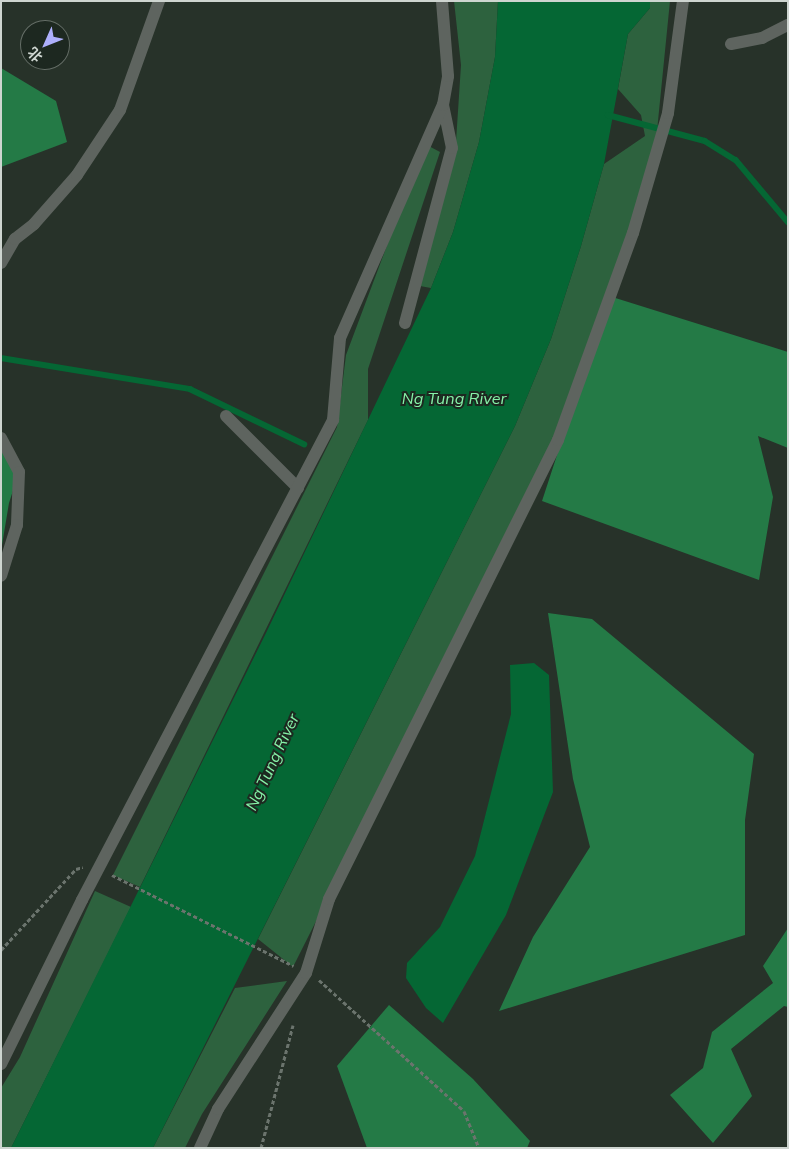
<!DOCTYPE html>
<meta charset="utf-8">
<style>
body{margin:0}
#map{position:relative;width:789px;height:1149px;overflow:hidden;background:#273229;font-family:Mulish,"Noto Sans SC",sans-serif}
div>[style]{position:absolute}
.green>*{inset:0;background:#2d623e}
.forest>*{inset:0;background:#247a46}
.water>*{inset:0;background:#056734}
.stream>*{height:5.5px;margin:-2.75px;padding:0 2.75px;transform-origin:2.75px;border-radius:2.75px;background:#056734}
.path>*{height:3px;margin-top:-1.5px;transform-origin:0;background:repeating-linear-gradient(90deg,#6b746d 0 4px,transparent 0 6.5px)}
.minor>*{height:12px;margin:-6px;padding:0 6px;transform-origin:6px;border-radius:6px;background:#5e645f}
span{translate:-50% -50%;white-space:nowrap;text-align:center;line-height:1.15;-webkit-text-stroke:4px #1d2820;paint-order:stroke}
.water-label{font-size:16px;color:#86f2a8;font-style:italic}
.frame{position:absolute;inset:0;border:2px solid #ced5d0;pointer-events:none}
.north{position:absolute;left:20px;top:20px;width:50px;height:50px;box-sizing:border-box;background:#1d2820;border:1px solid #646d66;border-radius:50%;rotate:226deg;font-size:14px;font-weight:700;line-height:20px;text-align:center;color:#ced5d0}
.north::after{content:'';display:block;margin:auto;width:18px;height:22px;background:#adaffb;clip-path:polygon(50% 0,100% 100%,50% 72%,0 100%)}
</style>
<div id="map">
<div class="green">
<i style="clip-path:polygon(454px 1px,498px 1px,495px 57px,479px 142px,453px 232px,431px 288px,420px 286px,455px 157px,461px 65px)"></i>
<i style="clip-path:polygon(650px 1px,670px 1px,657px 131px,631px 238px,558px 440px,293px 967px,258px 939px,515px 426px,551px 339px,581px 246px,604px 164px,645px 136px,641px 115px,618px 89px,628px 34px,650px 8px)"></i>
<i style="clip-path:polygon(425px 144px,440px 152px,368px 369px,368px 420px,140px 887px,113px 875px,337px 427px,346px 355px)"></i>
<i style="clip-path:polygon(95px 891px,131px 907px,11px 1148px,1px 1148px,1px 1088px,20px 1057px)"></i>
<i style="clip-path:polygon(287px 981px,202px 1114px,185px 1148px,153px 1148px,235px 988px)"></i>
</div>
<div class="forest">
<i style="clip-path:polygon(1px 68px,56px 101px,67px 142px,1px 167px)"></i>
<i style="clip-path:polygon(609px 296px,788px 352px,788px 448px,758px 436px,773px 497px,759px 580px,542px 501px)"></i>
<i style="clip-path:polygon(1px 446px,19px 472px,9px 503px,1px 551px)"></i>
<i style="clip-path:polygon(548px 613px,592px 619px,754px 754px,745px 820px,745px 935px,499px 1011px,533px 937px,590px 847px,573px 779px)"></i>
<i style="clip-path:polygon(788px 928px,788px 1007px,784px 1006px,731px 1049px,752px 1096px,713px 1143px,670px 1095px,703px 1068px,712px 1032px,773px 983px,763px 966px)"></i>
<i style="clip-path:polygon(389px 1005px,473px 1079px,530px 1141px,527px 1148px,367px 1148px,337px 1066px)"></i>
</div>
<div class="water">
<i style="clip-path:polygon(498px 1px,650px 1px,650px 8px,628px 34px,604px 164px,581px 246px,551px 339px,515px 426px,153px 1148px,11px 1148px,266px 633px,431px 288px,453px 232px,479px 142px,495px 57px)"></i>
<i style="clip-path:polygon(534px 663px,549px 675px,553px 792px,506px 915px,443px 1023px,426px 1008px,406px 978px,407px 963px,440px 927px,475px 856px,511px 714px,510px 665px)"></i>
</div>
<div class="stream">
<i style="left:608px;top:115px;width:100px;rotate:15deg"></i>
<i style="left:705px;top:141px;width:36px;rotate:32deg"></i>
<i style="left:736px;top:160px;width:81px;rotate:50deg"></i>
<i style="left:1px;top:358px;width:192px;rotate:9.3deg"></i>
<i style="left:190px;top:389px;width:127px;rotate:25.8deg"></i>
</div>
<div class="path">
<i style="left:112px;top:875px;width:203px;rotate:26.6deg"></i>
<i style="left:1px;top:950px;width:110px;rotate:-47.2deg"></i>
<i style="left:76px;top:869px;width:7px;rotate:-16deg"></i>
<i style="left:319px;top:980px;width:195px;rotate:42.1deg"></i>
<i style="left:464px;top:1111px;width:40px;rotate:68deg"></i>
<i style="left:261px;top:1148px;width:127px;rotate:-75.4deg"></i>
<i style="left:405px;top:1148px;width:3px"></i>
</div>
<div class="minor">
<i style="left:731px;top:44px;width:32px;rotate:-11deg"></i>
<i style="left:762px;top:38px;width:29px;rotate:-27deg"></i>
<i style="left:1px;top:263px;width:28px;rotate:-60deg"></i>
<i style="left:15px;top:239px;width:24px;rotate:-38deg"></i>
<i style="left:34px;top:224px;width:65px;rotate:-48.7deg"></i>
<i style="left:77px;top:175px;width:78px;rotate:-56.5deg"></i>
<i style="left:120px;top:110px;width:116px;rotate:-70.3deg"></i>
<i style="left:405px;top:323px;width:181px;rotate:-75deg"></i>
<i style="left:452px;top:148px;width:44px;rotate:-101.8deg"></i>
<i style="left:226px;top:416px;width:102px;rotate:45deg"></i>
<i style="left:1px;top:438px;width:38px;rotate:62deg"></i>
<i style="left:19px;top:472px;width:53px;rotate:92.2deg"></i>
<i style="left:17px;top:525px;width:53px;rotate:107.4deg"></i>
<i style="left:1px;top:1064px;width:183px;rotate:-63.7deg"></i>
<i style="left:82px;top:900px;width:542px;rotate:-62.39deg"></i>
<i style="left:333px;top:420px;width:82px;rotate:-85.1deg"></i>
<i style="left:340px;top:338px;width:255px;rotate:-66.2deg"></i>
<i style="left:443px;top:105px;width:29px;rotate:-80deg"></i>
<i style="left:448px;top:76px;width:75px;rotate:-94.6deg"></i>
<i style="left:200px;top:1148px;width:43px;rotate:-65.2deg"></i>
<i style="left:218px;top:1109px;width:162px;rotate:-57.1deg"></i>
<i style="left:306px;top:973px;width:77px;rotate:-72.7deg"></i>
<i style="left:329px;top:899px;width:513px;rotate:-63.48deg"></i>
<i style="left:558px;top:440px;width:220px;rotate:-70.1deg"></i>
<i style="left:633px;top:233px;width:125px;rotate:-73.7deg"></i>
<i style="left:668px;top:113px;width:113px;rotate:-82.4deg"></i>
</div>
<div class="water-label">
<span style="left:454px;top:398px">Ng Tung River</span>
<span style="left:272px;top:762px;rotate:-65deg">Ng Tung River</span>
</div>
<div class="frame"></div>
<div class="north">北</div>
</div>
